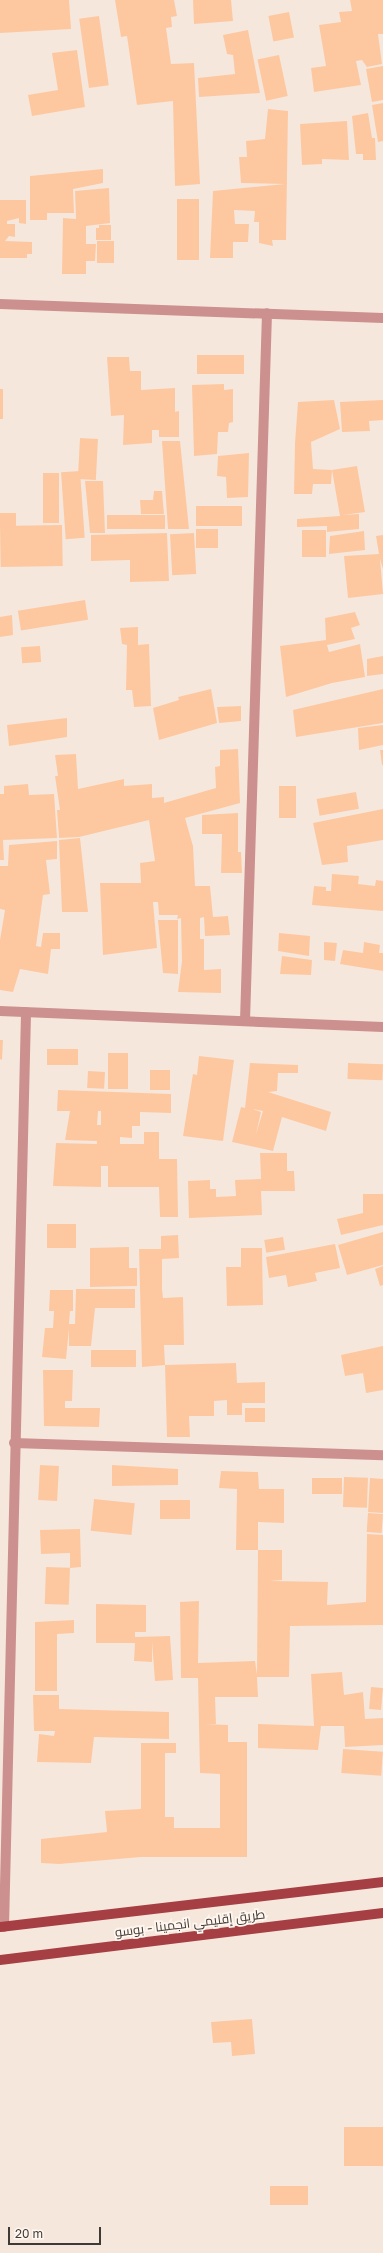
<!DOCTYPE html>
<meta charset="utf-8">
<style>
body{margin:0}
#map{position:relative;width:383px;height:2253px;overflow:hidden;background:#f6e7dd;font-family:"Golos Text",Cairo,sans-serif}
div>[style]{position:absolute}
.building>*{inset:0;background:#fdc8a0;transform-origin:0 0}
.minor>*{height:10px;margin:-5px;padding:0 5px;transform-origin:5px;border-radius:5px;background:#cc908f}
.major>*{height:10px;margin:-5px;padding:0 5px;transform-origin:5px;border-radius:5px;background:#a63f43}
span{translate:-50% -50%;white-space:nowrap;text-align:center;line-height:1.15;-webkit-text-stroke:3.5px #fff6ef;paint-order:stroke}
.street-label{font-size:13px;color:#403a36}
.scale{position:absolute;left:8px;top:2227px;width:93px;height:18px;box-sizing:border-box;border:2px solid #403a36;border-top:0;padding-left:5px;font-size:12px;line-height:14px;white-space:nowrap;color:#403a36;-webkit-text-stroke:3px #fff6ef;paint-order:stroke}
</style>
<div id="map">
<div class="building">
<i style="clip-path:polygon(0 0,69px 0,71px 29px,0 33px)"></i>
<i style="clip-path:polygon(115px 0,174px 0,177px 16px,171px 17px,172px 27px,166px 28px,171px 64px,194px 63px,200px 184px,175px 186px,173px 101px,137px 105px,127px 36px,121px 37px)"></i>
<i style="clip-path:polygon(193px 0,231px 0,233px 21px,194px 24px)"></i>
<i style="clip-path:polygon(350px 0,383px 0,383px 34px,378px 34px,382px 64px,367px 67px,362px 60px,356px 61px,361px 85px,314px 92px,311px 68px,326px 66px,319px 25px,341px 22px,339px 12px,352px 11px)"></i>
<i style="left:289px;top:12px;width:26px;height:21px;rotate:79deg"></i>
<i style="left:99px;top:16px;width:70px;height:20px;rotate:82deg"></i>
<i style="clip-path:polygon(248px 30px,260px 93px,199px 97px,198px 78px,235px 74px,233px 55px,227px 54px,223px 35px)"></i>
<i style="clip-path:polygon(77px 50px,85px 107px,32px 116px,28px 95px,58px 90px,52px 53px)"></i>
<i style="left:279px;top:55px;width:42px;height:22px;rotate:78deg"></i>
<i style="clip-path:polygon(383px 66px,383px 100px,372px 102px,366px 69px)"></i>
<i style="clip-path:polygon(383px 103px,383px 141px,378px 142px,372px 105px)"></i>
<i style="clip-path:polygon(268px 109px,288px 111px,286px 240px,272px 240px,273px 246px,259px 243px,259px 222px,254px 222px,255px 211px,234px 210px,235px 224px,249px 224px,248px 242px,233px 242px,233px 258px,210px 258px,213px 191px,285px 184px,241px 183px,239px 157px,247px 157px,246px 141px,265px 139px)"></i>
<i style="clip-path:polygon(368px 113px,372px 138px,375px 138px,376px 160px,363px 160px,363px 154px,356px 154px,352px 116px)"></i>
<i style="clip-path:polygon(347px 121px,349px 160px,322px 159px,322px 164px,302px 165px,300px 124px)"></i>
<i style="clip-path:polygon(103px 169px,103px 183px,73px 189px,74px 213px,47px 213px,47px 220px,30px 220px,30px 176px)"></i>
<i style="clip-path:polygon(109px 188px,110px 223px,86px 226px,86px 244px,96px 244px,95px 261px,86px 261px,86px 274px,62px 274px,63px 218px,76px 219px,75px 191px)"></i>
<i style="left:177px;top:199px;width:22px;height:61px"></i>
<i style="clip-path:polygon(0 200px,26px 200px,26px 224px,19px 223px,19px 218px,7px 221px,7px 224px,15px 224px,15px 237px,9px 236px,5px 241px,32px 242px,32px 254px,27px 254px,27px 258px,0 258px)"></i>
<i style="clip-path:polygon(99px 225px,111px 225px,111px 240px,96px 240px,96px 228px,99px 228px)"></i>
<i style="left:97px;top:241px;width:17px;height:22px"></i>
<i style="left:197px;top:355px;width:47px;height:19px"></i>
<i style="clip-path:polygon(107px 357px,129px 357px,130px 371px,141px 371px,141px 390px,175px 388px,175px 412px,179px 411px,179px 437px,159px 437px,159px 430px,152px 430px,152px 443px,123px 445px,124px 415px,111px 416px)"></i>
<i style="clip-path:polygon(224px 384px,224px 390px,233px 389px,233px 422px,229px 423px,228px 432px,218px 432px,217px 454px,194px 456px,192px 385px)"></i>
<i style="left:0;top:389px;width:3px;height:30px"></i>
<i style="clip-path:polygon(334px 400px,340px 429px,311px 442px,313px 469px,332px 470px,357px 466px,365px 512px,343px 515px,359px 514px,359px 529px,327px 532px,327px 526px,297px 527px,297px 519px,340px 516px,332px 470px,331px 484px,313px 484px,312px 494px,294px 494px,295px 443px,298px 402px)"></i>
<i style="clip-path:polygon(383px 400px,383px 420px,369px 421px,370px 431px,342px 432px,340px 402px)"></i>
<i style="left:80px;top:438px;width:18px;height:41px;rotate:3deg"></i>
<i style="clip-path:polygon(162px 441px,180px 441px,189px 529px,168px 529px)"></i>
<i style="clip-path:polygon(249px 453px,248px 497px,227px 498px,226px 477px,217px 476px,218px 456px)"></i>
<i style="left:80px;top:471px;width:67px;height:19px;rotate:86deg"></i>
<i style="left:43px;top:473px;width:16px;height:50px"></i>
<i style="clip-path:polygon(85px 481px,103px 481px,105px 533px,90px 533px)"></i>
<i style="clip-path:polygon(154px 491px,162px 491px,164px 514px,141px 514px,140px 500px,153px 500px)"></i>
<i style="left:242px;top:506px;width:20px;height:46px;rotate:90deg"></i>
<i style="left:16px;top:513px;width:13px;height:16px;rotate:90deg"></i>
<i style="left:165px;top:515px;width:14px;height:58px;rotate:90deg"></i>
<i style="left:62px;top:525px;width:41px;height:62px;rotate:89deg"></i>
<i style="left:218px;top:529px;width:19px;height:22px;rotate:90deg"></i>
<i style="left:302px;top:530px;width:24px;height:27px"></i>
<i style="clip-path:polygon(364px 531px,365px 550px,329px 554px,330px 536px)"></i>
<i style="clip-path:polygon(167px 533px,169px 581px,130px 582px,130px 560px,91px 561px,91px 535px)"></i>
<i style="left:194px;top:533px;width:41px;height:24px;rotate:87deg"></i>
<i style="clip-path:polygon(383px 535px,383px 569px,380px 559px,383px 594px,348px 598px,344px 556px,379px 554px,376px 536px)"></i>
<i style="left:85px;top:600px;width:20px;height:68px;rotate:81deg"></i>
<i style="clip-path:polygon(355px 612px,360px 625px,351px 628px,355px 639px,327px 645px,329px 652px,360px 644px,365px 677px,332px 683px,286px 697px,280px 646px,326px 640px,325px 618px)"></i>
<i style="clip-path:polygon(12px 615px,13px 635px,0 637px,0 617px)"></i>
<i style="clip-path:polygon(138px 627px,138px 645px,149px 644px,151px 706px,134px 707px,132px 690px,126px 690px,127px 645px,122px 644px,120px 628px)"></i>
<i style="left:40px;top:646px;width:16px;height:19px;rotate:86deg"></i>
<i style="clip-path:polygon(383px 656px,383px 674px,367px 676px,367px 659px)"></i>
<i style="clip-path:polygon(211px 689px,217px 723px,159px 740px,153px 708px,179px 700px,178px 697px)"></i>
<i style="clip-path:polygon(383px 689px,383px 723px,296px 737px,293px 710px)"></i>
<i style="clip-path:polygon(241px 706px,241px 721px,219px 723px,217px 707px)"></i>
<i style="clip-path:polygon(67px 718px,67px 737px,9px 746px,7px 725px)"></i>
<i style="clip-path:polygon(383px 725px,383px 745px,359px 750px,358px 728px)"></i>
<i style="clip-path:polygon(238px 749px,240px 803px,185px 818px,193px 846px,195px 886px,210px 886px,213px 917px,228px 916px,230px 935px,205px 936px,204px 917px,200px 918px,200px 939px,204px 939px,204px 970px,221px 969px,221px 993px,178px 992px,182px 961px,181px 918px,177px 919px,178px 915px,159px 915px,158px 902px,153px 902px,157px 948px,103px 955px,100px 883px,141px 883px,140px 863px,155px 861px,149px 820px,79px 837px,59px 838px,57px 810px,60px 810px,55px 776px,58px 776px,55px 755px,76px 754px,78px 789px,124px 779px,124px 786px,152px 784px,152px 798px,164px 797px,164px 803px,216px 788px,215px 767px,220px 766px,220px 750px)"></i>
<i style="clip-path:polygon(380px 750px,383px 750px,383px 765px,382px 765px)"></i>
<i style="clip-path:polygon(28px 784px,29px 795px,54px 794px,57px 838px,3px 840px,4px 860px,0 860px,0 794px,4px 794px,4px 786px)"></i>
<i style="left:279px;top:786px;width:17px;height:32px"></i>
<i style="left:356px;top:792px;width:17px;height:40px;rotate:80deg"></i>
<i style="clip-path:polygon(383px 809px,383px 840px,347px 846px,348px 862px,322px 865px,313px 823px)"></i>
<i style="clip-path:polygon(238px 813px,238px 852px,241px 852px,242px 873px,221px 873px,222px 834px,202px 834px,202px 815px)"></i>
<i style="clip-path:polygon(80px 838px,88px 912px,62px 912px,59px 840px)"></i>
<i style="clip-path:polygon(57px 841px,57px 859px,46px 860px,50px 894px,43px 895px,36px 946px,41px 947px,43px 933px,60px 933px,60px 949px,51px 949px,48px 974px,20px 969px,13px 992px,0 990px,0 940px,5px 910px,0 909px,0 866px,8px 866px,9px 845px)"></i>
<i style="clip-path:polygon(332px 874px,359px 876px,358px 884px,375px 886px,376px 880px,383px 881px,383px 911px,312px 905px,314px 886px,326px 887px,326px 891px,331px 891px)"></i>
<i style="clip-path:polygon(158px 920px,178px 920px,178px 974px,163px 973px)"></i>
<i style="clip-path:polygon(279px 933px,310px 936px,309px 956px,278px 951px)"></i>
<i style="clip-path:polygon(324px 942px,337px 943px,335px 961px,324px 960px)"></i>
<i style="clip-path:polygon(364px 942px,380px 945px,379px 953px,383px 953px,383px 971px,340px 964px,343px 950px,363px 953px)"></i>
<i style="clip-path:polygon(282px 956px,312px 960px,311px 975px,280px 974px)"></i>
<i style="clip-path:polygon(0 1040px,3px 1040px,2px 1060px,0 1059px)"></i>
<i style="left:47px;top:1049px;width:31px;height:16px"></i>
<i style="left:108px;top:1053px;width:20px;height:36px"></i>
<i style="clip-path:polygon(199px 1056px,234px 1060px,223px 1141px,183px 1136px,193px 1074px,197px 1075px)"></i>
<i style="clip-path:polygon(evenodd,250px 1063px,298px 1065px,298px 1073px,278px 1073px,277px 1091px,268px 1092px,331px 1112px,326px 1131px,282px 1117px,273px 1151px,232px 1142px,241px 1107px,245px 1108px,250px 1063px,253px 1109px,263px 1111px,256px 1134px,261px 1112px,253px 1109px)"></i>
<i style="left:348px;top:1063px;width:35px;height:16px;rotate:2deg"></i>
<i style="left:150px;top:1070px;width:20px;height:20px"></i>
<i style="left:88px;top:1071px;width:17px;height:17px;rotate:3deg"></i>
<i style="clip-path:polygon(evenodd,58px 1090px,171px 1094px,171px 1113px,140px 1112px,140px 1126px,132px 1126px,132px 1138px,120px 1137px,120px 1144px,144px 1144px,144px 1132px,159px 1132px,159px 1159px,177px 1159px,178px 1217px,160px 1217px,159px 1187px,108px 1187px,108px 1166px,101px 1166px,101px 1187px,53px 1186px,56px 1143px,97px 1144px,97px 1141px,65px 1140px,70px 1111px,57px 1111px,58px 1090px,98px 1111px,101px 1111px,101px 1125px,97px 1125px,98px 1111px)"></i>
<i style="clip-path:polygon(260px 1153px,287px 1153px,287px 1171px,294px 1171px,295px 1191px,261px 1191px,262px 1215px,189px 1218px,188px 1181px,210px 1180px,210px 1189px,216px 1189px,216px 1197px,236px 1196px,235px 1180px,261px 1179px)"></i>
<i style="clip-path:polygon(363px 1194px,383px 1194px,383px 1225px,341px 1235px,337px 1219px,363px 1213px)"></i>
<i style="left:47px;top:1224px;width:29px;height:24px"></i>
<i style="clip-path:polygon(383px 1232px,383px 1265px,347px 1275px,338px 1245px)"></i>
<i style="clip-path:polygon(178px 1235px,179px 1258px,162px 1259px,162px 1289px,163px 1298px,183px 1297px,184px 1345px,164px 1345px,165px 1365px,142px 1367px,139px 1249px,161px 1249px,161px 1236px)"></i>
<i style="left:283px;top:1237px;width:13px;height:19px;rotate:81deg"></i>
<i style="clip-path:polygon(335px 1244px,340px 1268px,315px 1273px,317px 1281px,288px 1287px,286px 1275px,269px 1278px,266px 1257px)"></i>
<i style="clip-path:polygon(129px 1247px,129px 1268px,137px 1268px,137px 1286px,90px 1287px,90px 1248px)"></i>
<i style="clip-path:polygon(241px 1248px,262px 1248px,263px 1305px,227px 1306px,226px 1267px,241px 1267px)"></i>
<i style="clip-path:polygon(383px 1266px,383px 1285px,380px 1286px,375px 1269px)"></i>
<i style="clip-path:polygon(76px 1289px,135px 1289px,135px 1308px,95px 1308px,91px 1346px,69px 1346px,69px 1329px,66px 1359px,42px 1357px,45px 1328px,53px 1328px,54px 1311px,49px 1311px,50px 1290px,73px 1290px,73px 1311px,70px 1311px,69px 1324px,75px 1324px)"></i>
<i style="clip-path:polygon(383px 1346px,383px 1390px,366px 1393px,363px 1373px,345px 1376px,341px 1355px)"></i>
<i style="left:136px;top:1350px;width:17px;height:45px;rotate:90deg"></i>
<i style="clip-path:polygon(236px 1363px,237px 1383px,265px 1382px,265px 1403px,242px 1403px,242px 1415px,227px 1415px,227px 1400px,214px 1401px,214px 1416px,189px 1416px,190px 1437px,167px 1437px,165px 1365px)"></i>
<i style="clip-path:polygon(43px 1370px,73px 1370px,72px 1401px,65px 1401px,65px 1408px,100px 1408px,99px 1427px,44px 1426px)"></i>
<i style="left:245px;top:1408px;width:20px;height:14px"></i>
<i style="left:40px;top:1465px;width:19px;height:35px;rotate:3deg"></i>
<i style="clip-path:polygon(112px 1465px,178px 1469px,178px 1485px,112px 1486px)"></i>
<i style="clip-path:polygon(221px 1471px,258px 1472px,259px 1489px,284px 1489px,284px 1523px,258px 1522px,258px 1550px,236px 1550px,237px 1489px,219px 1488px)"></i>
<i style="left:344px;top:1477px;width:24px;height:30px;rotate:2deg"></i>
<i style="left:312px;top:1478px;width:30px;height:16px"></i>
<i style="clip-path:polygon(370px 1478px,383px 1479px,383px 1513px,368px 1512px)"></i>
<i style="left:94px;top:1499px;width:41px;height:32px;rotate:6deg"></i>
<i style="left:160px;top:1500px;width:30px;height:19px"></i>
<i style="left:368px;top:1513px;width:15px;height:19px;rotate:4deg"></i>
<i style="clip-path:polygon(80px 1529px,81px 1567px,70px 1568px,70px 1553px,41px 1554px,40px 1530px)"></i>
<i style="clip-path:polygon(367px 1534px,383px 1535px,383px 1625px,290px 1626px,289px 1677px,257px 1677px,258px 1697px,215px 1697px,216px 1724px,205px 1724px,228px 1725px,228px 1742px,247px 1742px,247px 1857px,141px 1857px,59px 1864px,41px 1863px,41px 1839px,107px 1832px,105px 1811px,141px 1809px,141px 1743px,176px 1743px,176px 1753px,165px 1753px,165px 1817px,174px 1817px,174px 1828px,220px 1828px,220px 1774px,200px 1773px,198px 1678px,181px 1678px,180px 1602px,199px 1601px,198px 1663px,255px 1661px,257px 1675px,258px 1550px,282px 1550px,282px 1580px,270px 1581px,328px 1582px,327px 1605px,366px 1602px)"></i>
<i style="left:46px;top:1567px;width:24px;height:37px;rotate:2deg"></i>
<i style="clip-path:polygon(96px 1604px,146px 1605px,146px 1632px,135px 1632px,135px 1637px,170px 1636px,173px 1680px,155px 1681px,152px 1642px,152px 1662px,134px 1661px,135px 1643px,96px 1643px)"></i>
<i style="clip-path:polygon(74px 1620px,74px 1633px,57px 1634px,57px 1691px,35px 1691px,35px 1622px)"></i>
<i style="clip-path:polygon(342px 1672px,344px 1695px,363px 1692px,365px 1719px,383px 1718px,383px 1745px,345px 1747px,344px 1726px,321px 1726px,318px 1750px,258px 1748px,258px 1724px,314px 1726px,311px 1674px)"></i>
<i style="left:371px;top:1687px;width:12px;height:22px;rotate:5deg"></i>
<i style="clip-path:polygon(33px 1695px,59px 1695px,59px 1709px,169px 1712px,169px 1739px,94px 1737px,91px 1763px,37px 1762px,39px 1734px,54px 1736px,55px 1731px,34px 1731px)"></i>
<i style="left:343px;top:1749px;width:40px;height:24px;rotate:4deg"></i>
<i style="clip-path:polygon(252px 2019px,255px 2054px,232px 2056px,231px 2042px,213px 2043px,211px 2022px)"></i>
<i style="left:383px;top:2127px;width:39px;height:39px;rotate:90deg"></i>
<i style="left:270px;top:2186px;width:38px;height:19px"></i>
</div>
<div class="minor">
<i style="left:0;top:304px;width:383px;rotate:2.1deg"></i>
<i style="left:0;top:1011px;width:383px;rotate:2.4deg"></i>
<i style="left:245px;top:1021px;width:708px;rotate:-88.22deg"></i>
<i style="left:14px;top:1443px;width:369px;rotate:1.9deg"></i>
<i style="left:4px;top:1927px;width:915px;rotate:-88.62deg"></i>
</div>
<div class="major">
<i style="left:0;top:1927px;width:386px;rotate:-6.7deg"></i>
<i style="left:0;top:1960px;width:386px;rotate:-7deg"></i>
</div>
<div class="street-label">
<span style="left:190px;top:1923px;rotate:-7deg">طريق إقليمي انجمينا - بوسو</span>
</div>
<div class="scale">20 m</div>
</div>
